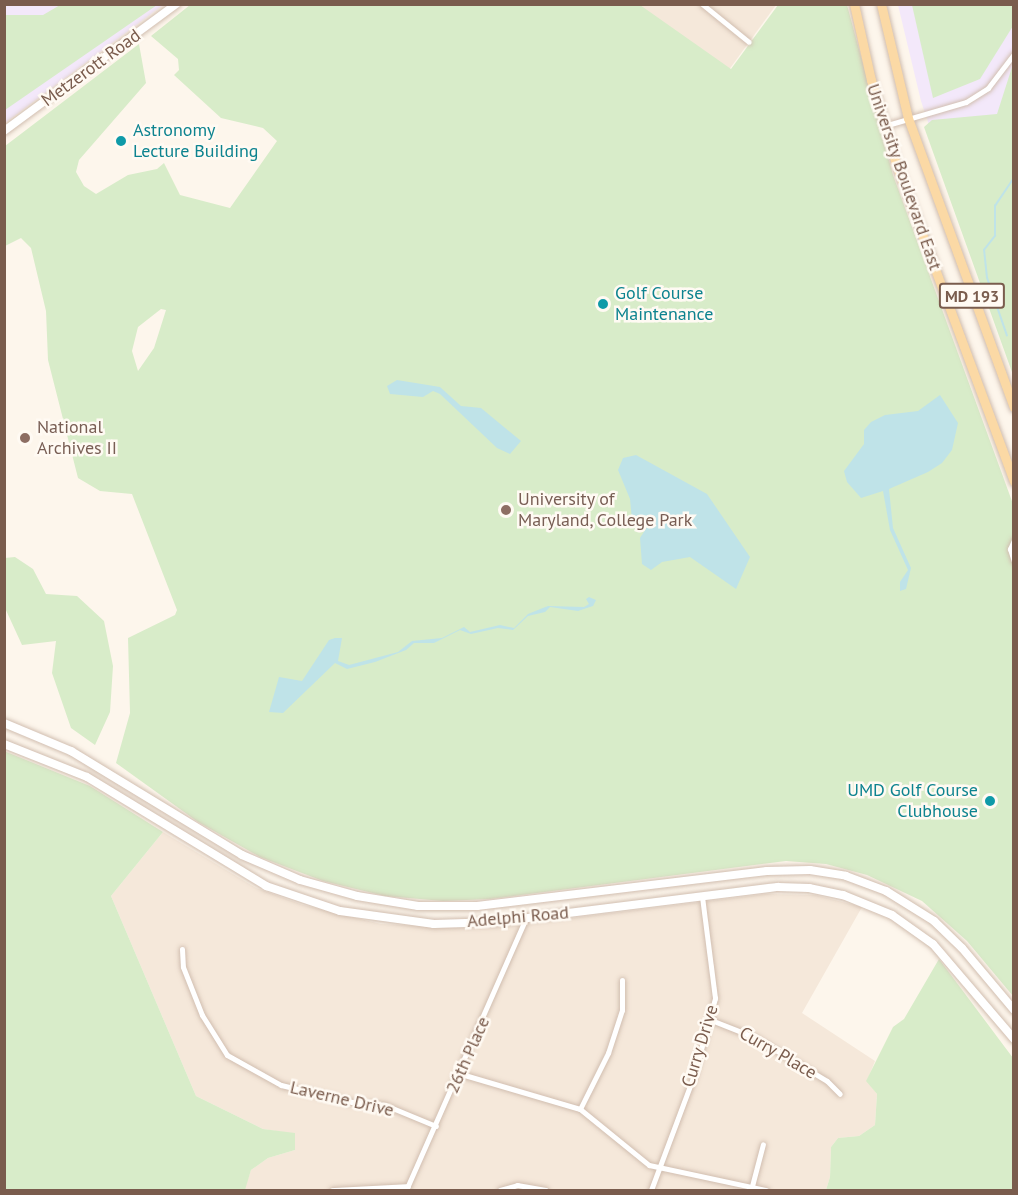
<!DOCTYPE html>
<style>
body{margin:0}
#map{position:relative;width:1018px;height:1195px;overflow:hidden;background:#fdf6ec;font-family:"PT Sans",sans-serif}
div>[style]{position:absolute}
.residential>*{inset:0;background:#f5e8da}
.education>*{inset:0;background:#f3e8fa}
.green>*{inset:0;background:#d8ecc9}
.water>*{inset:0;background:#bfe3e8}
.stream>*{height:1.5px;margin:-0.75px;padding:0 0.75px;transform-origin:0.75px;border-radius:0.75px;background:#bfe3e8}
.roads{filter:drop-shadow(0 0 2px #d1beb0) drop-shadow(0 0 2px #d1beb0)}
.street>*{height:5px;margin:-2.5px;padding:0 2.5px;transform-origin:2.5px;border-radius:2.5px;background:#fff}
.secondary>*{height:8px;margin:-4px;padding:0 4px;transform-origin:4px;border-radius:4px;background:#fff}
.primary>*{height:9px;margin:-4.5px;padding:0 4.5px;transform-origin:4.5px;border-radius:4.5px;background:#fbd9a5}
.dots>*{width:16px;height:16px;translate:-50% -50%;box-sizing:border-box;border:3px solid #fffaf3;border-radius:50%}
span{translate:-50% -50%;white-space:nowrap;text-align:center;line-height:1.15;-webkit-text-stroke:5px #fffaf3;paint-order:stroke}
.shield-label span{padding:2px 4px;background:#fffaf3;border:2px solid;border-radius:4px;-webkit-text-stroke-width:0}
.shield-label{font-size:16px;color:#7a5c4d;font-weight:700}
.street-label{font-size:18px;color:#7a5c4d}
.culture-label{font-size:18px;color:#0d838f}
.left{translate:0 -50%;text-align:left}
.right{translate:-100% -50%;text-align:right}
.education-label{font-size:18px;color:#785e54}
.frame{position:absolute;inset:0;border:6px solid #7a5c4d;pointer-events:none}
</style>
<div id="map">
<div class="residential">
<i style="clip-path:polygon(631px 5px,776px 5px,723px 78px)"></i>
<i style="clip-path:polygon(163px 832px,256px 888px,303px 905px,381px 924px,484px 929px,766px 894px,815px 895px,862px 907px,802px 1013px,875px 1061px,867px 1081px,877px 1094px,875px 1125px,859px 1136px,838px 1138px,831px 1147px,830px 1177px,826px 1190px,244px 1190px,251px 1170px,268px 1158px,295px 1150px,295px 1134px,263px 1129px,196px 1096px,111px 896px)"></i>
</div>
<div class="education">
<i style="clip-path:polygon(5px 5px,163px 5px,5px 123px)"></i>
<i style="clip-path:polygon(898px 5px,1013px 5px,1013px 330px,944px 170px,921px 101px)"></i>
</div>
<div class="green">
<i style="clip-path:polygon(60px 5px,157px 5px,5px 110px,5px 15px,43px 15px)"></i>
<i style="clip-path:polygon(evenodd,190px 5px,640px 5px,731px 69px,778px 5px,847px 5px,893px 175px,1013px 504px,1013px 996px,967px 941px,922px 901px,867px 875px,826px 864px,786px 861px,490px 899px,443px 901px,385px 896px,323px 881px,260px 857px,198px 822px,116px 763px,130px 713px,128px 638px,175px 615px,177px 610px,132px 494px,100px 491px,78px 478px,48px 360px,46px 311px,31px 248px,21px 238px,5px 246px,5px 146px,139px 44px,146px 83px,79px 160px,76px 172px,84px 186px,96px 194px,128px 175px,157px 169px,164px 163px,180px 195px,230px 208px,277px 141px,263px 128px,221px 118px,174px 75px,179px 70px,178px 59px,151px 36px,190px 5px,161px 309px,166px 310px,154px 348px,138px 371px,132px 351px,138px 327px,161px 309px)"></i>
<i style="clip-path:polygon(912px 5px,1013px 5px,1013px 26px,980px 79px,933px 98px)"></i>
<i style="clip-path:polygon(1013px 64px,1014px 64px,1013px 375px,924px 127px,932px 120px,997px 114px)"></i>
<i style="clip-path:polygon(15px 557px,33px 569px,46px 594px,77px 596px,104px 621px,113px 666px,110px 712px,95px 745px,71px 728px,52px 673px,56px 641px,22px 645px,5px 608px,5px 558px)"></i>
<i style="clip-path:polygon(4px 751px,90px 786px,163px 832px,111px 896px,196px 1096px,263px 1129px,295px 1133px,295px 1150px,268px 1158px,251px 1170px,245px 1190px,5px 1190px)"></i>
<i style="clip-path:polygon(939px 959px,1013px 1058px,1013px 1190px,826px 1190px,830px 1177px,831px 1147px,838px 1138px,859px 1136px,875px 1125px,877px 1094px,866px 1081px,893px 1027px,904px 1019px)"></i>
</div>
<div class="water">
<i style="clip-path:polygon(397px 380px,440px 387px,461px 406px,481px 408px,521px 441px,510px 454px,497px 448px,440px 394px,433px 391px,423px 397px,390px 394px,387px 386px)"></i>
<i style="clip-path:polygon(940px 395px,958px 423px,952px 450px,942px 463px,928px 472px,889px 489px,893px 528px,911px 568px,906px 589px,900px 591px,900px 582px,908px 570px,890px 530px,883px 491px,861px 498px,847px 482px,844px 471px,864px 444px,864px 430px,871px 422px,885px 415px,918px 411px)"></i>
<i style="clip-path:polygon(636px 455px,707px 494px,750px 557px,736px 589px,690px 557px,662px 562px,651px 570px,642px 564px,640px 538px,649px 524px,646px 517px,632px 520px,630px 499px,618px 470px,623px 458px)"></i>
<i style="clip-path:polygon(589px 597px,596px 600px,593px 606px,578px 611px,550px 607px,545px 612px,528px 616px,513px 630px,498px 628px,471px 634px,460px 630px,434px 643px,414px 643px,406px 650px,375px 662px,347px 669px,335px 663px,283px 713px,269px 712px,279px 677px,302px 681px,329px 640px,335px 638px,342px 638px,338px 661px,349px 665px,398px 652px,412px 641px,442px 638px,464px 627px,470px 632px,500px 625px,514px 628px,528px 614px,548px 606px,584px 607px,589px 604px,586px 599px)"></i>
</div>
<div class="stream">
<i style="left:1007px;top:336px;width:61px;rotate:-109deg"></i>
<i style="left:987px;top:278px;width:28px;rotate:-96deg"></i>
<i style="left:984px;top:250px;width:18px;rotate:-52deg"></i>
<i style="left:995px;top:236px;width:30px;rotate:-90deg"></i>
<i style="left:995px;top:206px;width:34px;rotate:-56deg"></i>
</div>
<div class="roads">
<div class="street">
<i style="left:702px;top:4px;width:60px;rotate:39deg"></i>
<i style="left:884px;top:126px;width:85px;rotate:-16.3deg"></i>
<i style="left:966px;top:102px;width:26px;rotate:-32deg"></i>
<i style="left:988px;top:88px;width:43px;rotate:-52.6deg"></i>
<i style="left:1014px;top:540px;width:10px;rotate:114deg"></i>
<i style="left:1010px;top:549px;width:13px;rotate:72deg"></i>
<i style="left:182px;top:949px;width:18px;rotate:87deg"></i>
<i style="left:183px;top:967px;width:52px;rotate:68.4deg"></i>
<i style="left:202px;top:1015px;width:47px;rotate:58deg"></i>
<i style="left:227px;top:1055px;width:62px;rotate:29.1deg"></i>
<i style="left:281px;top:1085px;width:73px;rotate:13.5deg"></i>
<i style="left:352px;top:1102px;width:33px;rotate:5deg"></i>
<i style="left:385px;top:1105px;width:55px;rotate:22.4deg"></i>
<i style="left:711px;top:1020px;width:46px;rotate:21.6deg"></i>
<i style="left:754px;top:1037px;width:85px;rotate:31.1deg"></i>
<i style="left:827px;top:1081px;width:18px;rotate:45deg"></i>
<i style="left:461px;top:1074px;width:124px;rotate:16.4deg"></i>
<i style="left:580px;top:1109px;width:89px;rotate:39.1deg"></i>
<i style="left:649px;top:1165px;width:120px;rotate:12.1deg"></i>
<i style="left:580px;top:1109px;width:63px;rotate:-63.4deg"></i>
<i style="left:608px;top:1053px;width:45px;rotate:-72deg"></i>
<i style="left:622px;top:1010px;width:30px;rotate:-90deg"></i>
<i style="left:752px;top:1186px;width:43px;rotate:-75.3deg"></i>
<i style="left:332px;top:1190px;width:76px;rotate:-3deg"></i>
<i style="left:406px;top:1190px;width:297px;rotate:-66.2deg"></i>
<i style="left:500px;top:1190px;width:18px;rotate:-16deg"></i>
<i style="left:517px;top:1185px;width:29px;rotate:10deg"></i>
<i style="left:651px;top:1190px;width:123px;rotate:-69.5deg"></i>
<i style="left:694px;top:1075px;width:80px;rotate:-74.7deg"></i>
<i style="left:715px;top:998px;width:103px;rotate:-97.3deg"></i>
</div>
<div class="secondary">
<i style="left:4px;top:131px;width:214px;rotate:-36.4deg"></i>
<i style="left:4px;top:723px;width:73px;rotate:22.7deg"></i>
<i style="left:71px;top:751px;width:200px;rotate:31.3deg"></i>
<i style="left:242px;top:855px;width:63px;rotate:23.3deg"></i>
<i style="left:300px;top:880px;width:59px;rotate:15.7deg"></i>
<i style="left:357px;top:896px;width:62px;rotate:9.3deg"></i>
<i style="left:418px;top:906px;width:59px"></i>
<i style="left:477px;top:906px;width:292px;rotate:-6.9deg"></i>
<i style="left:767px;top:871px;width:43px;rotate:-1.3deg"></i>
<i style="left:810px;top:870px;width:36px;rotate:9deg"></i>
<i style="left:846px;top:876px;width:43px;rotate:20.6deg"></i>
<i style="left:886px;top:891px;width:57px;rotate:32deg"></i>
<i style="left:934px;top:921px;width:39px;rotate:44deg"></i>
<i style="left:962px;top:948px;width:81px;rotate:50deg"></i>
<i style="left:4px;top:744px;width:89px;rotate:21.7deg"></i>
<i style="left:87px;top:777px;width:210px;rotate:31.3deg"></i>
<i style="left:266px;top:886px;width:78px;rotate:18.7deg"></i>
<i style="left:340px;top:911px;width:95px;rotate:7.9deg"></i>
<i style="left:434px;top:924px;width:62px;rotate:-1.8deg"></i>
<i style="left:496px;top:922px;width:284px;rotate:-7.1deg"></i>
<i style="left:778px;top:887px;width:31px;rotate:2deg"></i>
<i style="left:809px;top:888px;width:35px;rotate:12deg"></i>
<i style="left:843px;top:895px;width:53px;rotate:22.2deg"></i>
<i style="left:892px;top:915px;width:50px;rotate:35.3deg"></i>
<i style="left:933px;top:944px;width:125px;rotate:49.5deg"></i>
</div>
<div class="primary">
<i style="left:854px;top:4px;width:78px;rotate:77.4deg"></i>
<i style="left:871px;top:80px;width:88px;rotate:73.4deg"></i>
<i style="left:896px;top:164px;width:339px;rotate:69.6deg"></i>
<i style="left:881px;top:4px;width:117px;rotate:76.7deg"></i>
<i style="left:908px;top:118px;width:308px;rotate:69.9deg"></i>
</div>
</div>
<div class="dots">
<i style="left:121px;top:141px;background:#0f9aa8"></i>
<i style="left:603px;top:304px;background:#0f9aa8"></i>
<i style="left:25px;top:438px;background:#8d6e63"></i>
<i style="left:506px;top:510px;background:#8d6e63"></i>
<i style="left:990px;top:801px;background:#0f9aa8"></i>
</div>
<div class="shield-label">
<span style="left:972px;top:296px">MD 193</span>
</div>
<div class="street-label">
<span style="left:91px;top:68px;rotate:-36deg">Metzerott Road</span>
<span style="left:904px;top:177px;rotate:71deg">University Boulevard East</span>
<span style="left:518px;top:917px;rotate:-5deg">Adelphi Road</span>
<span style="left:700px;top:1046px;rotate:-73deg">Curry Drive</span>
<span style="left:778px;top:1053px;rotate:30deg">Curry Place</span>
<span style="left:468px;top:1055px;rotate:-66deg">26th Place</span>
<span style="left:342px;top:1099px;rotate:13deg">Laverne Drive</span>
</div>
<div class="culture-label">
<span class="left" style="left:133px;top:141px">Astronomy<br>Lecture Building</span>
<span class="left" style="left:615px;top:304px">Golf Course<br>Maintenance</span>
<span class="right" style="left:978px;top:801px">UMD Golf Course<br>Clubhouse</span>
</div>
<div class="education-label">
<span class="left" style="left:37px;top:438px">National<br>Archives II</span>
<span class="left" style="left:518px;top:510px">University of<br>Maryland, College Park</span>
</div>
<div class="frame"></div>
</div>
